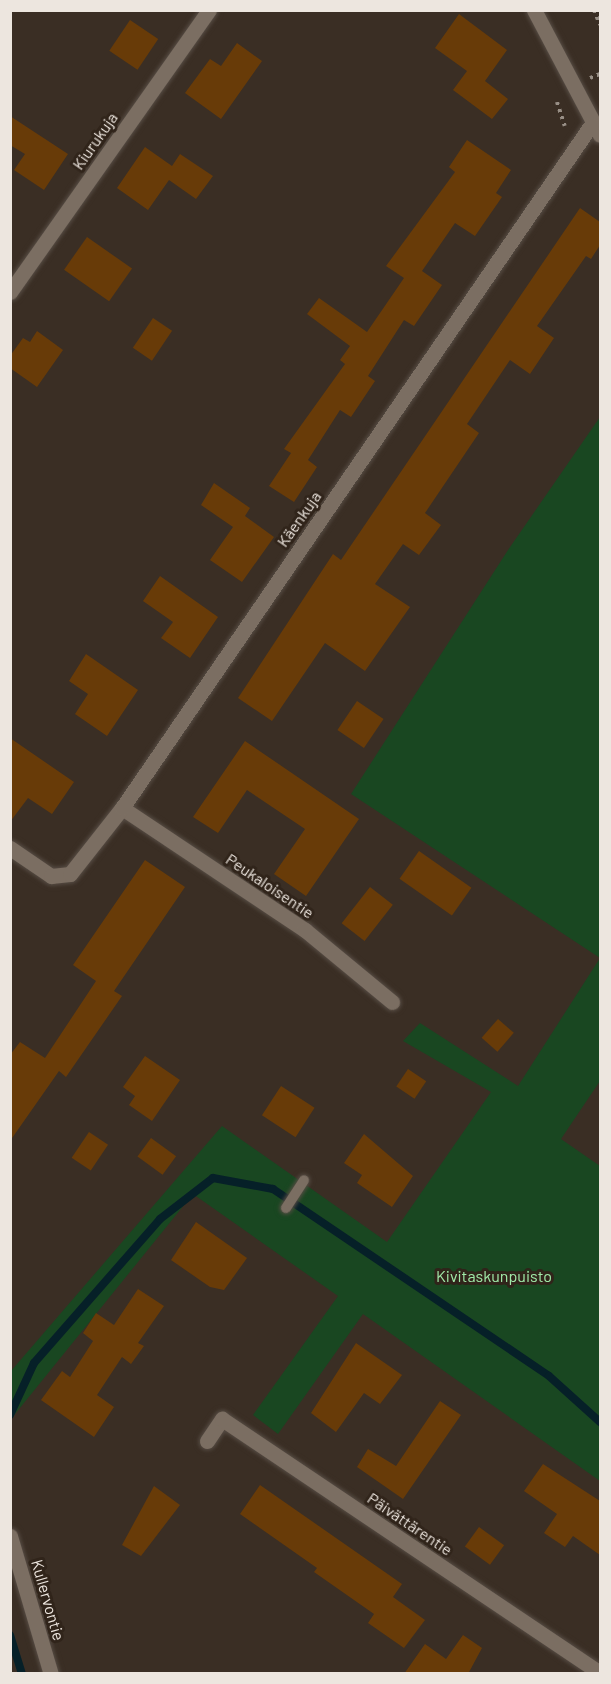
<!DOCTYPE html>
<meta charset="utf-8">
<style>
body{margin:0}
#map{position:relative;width:611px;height:1684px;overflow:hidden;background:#3a2e24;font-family:Barlow,sans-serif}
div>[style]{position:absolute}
.green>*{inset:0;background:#194721}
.stream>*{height:8px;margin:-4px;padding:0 4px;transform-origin:4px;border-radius:4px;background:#062028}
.building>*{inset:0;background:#683b08;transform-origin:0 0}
.path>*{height:4px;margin-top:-2px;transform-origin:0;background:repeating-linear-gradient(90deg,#988f86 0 3px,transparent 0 7.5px)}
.roads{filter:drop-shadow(0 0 2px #564c44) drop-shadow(0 0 2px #564c44)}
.service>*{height:10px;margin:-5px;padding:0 5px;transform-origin:5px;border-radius:5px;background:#7b6e62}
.minor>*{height:15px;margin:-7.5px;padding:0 7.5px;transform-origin:7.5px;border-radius:7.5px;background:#7b6e62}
span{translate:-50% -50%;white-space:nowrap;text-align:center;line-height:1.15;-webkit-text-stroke:6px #30241a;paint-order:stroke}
.street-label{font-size:16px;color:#ede6df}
.park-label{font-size:16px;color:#a0eaa8}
.frame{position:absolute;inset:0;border:12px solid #ede6df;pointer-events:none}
</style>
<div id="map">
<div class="green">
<i style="clip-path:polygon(600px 417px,600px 1081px,561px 1139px,600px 1166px,600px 1481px,363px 1314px,278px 1434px,253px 1415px,338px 1296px,193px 1194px,11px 1419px,11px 1371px,222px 1126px,387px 1242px,491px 1092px,403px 1041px,420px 1023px,518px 1086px,600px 958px,351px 794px,508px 550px)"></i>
</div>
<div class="stream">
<i style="left:10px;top:1415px;width:57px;rotate:-65.2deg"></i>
<i style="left:34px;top:1363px;width:191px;rotate:-48.8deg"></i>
<i style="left:160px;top:1219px;width:67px;rotate:-37.7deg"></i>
<i style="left:213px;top:1178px;width:61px;rotate:10.4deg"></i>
<i style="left:273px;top:1189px;width:333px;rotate:34.1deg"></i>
<i style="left:549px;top:1376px;width:69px;rotate:42deg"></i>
<i style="left:10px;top:1635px;width:41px;rotate:72.9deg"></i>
</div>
<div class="building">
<i style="clip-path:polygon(459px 14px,507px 50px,485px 81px,508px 99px,492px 119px,453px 90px,467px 71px,435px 48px)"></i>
<i style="left:130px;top:20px;width:34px;height:37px;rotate:34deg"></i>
<i style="clip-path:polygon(237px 43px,262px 61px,221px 119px,185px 93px,210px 59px,221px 66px)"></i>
<i style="clip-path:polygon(10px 116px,68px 154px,44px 190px,14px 170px,25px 154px,10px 145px)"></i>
<i style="clip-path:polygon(467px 140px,511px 170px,496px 193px,502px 197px,475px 236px,455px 223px,422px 271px,442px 285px,414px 326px,404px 320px,368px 376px,375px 381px,351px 417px,340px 410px,308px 460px,317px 467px,294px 502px,269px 486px,291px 453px,284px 449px,345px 364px,340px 360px,350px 346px,307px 314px,319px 298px,367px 332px,404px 278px,386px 266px,455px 172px,449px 167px)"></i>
<i style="clip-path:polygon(145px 147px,172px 166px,180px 154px,213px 176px,196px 199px,169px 180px,148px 210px,117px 188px)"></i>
<i style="clip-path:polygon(580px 208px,600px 222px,600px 245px,591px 259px,586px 256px,537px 326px,554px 338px,530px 374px,510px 360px,467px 424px,479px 433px,425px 513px,441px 525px,419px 555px,403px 544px,375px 584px,410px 607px,365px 671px,325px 643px,272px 721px,238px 698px,333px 554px,341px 560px)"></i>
<i style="left:87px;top:237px;width:55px;height:40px;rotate:35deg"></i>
<i style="left:153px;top:318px;width:23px;height:36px;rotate:34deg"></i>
<i style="clip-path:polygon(37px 331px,63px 350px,37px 387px,10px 368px,10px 356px,23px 338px,30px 342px)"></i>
<i style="clip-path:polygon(214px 483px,250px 508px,245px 516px,274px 537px,242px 582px,210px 560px,233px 527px,201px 505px)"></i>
<i style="clip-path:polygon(160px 576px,218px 617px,190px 658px,161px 638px,173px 622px,143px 601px)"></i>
<i style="clip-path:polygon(86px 654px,138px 690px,107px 736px,75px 714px,88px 694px,69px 681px)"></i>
<i style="left:357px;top:701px;width:32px;height:35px;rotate:34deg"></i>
<i style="clip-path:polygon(10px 738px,74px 782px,52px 814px,28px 798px,10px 822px)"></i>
<i style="clip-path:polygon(245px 741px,359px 819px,306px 896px,274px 874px,305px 829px,247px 790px,218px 833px,193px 817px)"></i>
<i style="left:419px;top:851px;width:64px;height:34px;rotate:35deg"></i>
<i style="clip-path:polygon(145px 860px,185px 887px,114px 991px,122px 996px,66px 1077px,59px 1071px,10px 1141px,10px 1055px,20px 1042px,45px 1058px,96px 981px,73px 965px)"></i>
<i style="left:370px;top:887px;width:29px;height:46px;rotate:38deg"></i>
<i style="left:498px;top:1019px;width:21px;height:25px;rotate:41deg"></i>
<i style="clip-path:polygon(145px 1056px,180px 1080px,152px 1121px,129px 1105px,135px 1096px,123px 1087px)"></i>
<i style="left:408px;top:1069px;width:22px;height:21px;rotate:34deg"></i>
<i style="left:281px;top:1086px;width:40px;height:35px;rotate:33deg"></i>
<i style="left:89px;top:1132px;width:23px;height:31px;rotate:34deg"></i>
<i style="clip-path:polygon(364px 1134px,413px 1176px,392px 1207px,357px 1183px,362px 1175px,344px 1163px)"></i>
<i style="left:151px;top:1138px;width:31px;height:23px;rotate:36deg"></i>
<i style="clip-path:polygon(196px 1222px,247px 1258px,224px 1290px,210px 1287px,171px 1260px)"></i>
<i style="clip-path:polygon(138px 1289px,164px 1306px,138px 1343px,144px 1346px,131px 1364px,122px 1357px,97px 1395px,114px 1407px,94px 1437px,41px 1400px,62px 1371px,70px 1377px,93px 1341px,83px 1333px,96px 1313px,114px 1325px)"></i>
<i style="clip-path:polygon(356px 1343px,402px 1375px,380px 1404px,364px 1393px,336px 1432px,311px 1413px)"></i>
<i style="clip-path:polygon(440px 1401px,461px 1415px,403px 1499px,357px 1467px,368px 1449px,396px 1466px)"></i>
<i style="clip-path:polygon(543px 1464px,600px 1501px,600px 1555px,573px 1536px,565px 1547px,544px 1533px,557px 1514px,524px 1491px)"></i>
<i style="clip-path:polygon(260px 1485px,402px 1584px,393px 1597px,425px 1620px,404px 1648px,368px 1623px,374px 1614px,314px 1572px,317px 1568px,240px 1514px)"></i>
<i style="clip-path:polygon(154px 1486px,180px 1505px,141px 1556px,122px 1545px)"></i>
<i style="left:479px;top:1527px;width:31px;height:24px;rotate:36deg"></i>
<i style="clip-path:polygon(463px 1635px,482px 1648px,468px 1674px,404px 1674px,425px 1644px,446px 1659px)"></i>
</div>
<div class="path">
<i style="left:594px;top:10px;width:16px;rotate:68deg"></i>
<i style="left:590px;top:78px;width:11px;rotate:-22deg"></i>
<i style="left:557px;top:102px;width:25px;rotate:72deg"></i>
</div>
<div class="roads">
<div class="service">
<i style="left:286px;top:1208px;width:33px;rotate:-57deg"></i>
</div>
<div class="minor">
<i style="left:534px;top:10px;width:141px;rotate:62.2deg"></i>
<i style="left:10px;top:292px;width:345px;rotate:-54.8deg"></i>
<i style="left:122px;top:808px;width:220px;rotate:33.7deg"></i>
<i style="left:305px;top:930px;width:113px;rotate:39.6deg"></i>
<i style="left:10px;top:848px;width:50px;rotate:34.3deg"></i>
<i style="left:51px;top:876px;width:19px;rotate:-6deg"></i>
<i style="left:70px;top:874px;width:84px;rotate:-51.8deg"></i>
<i style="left:122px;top:808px;width:829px;rotate:-55.52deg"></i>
<i style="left:207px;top:1441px;width:27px;rotate:-56deg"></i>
<i style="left:222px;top:1419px;width:455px;rotate:33.9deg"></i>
<i style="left:10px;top:1536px;width:144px;rotate:73.5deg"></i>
</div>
</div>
<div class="street-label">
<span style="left:95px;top:141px;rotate:-55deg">Kiurukuja</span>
<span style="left:299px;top:519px;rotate:-55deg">Käenkuja</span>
<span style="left:270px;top:886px;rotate:34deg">Peukaloisentie</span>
<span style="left:410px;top:1524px;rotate:34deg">Päivättärentie</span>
<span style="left:48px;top:1600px;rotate:74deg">Kullervontie</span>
</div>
<div class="park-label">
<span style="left:494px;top:1276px">Kivitaskunpuisto</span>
</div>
<div class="frame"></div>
</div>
